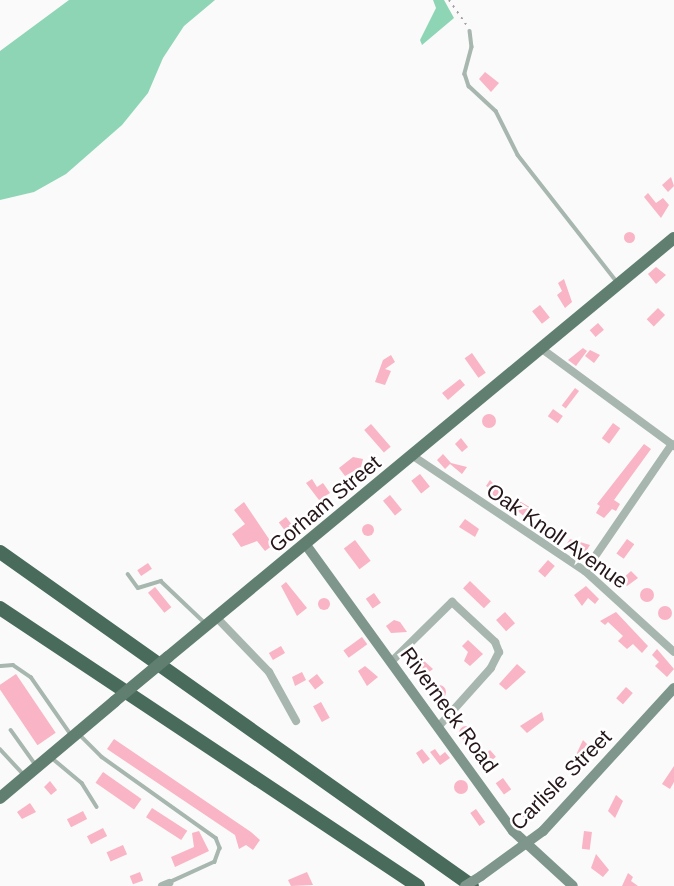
<!DOCTYPE html>
<style>
body{margin:0}
#map{position:relative;width:674px;height:886px;overflow:hidden;background:#fafafa;font-family:Arial,sans-serif}
div>[style]{position:absolute}
.water>*{inset:0;background:#8ed5b6}
.building>*{inset:0;background:#f9b4c5;transform-origin:0 0}
.round{border-radius:50%}
.path>*{height:2px;margin-top:-1px;transform-origin:0;background:repeating-linear-gradient(90deg,#a6a1a2 0 2px,transparent 0 7px)}
.lane>*{height:3.5px;margin:-1.75px;padding:0 1.75px;transform-origin:1.75px;border-radius:1.75px;background:#a7b7af}
.street>*{height:8px;margin:-4px;padding:0 4px;transform-origin:4px;border-radius:4px;background:#a7b7af}
.secondary>*{height:10px;margin:-5px;padding:0 5px;transform-origin:5px;border-radius:5px;background:#7e968b}
.primary>*{height:12px;margin:-6px;padding:0 6px;transform-origin:6px;border-radius:6px;background:#617f71}
.highway>*{height:14px;margin:-7px;padding:0 7px;transform-origin:7px;border-radius:7px;background:#486b5b}
.secondary-bridge>*{height:10px;margin:-5px;padding:0 5px;transform-origin:5px;border-radius:5px;background:#7e968b}
.primary-bridge>*{height:12px;margin:-6px;padding:0 6px;transform-origin:6px;border-radius:6px;background:#617f71}
span{translate:-50% -50%;white-space:nowrap;text-align:center;line-height:1.15;-webkit-text-stroke:5px #fff;paint-order:stroke}
.street-label{font-size:21px;color:#241619}
</style>
<div id="map">
<div class="water">
<i style="clip-path:polygon(69px 0,215px 0,184px 26px,163px 58px,148px 93px,122px 125px,66px 174px,34px 192px,0 200px,0 51px)"></i>
<i style="clip-path:polygon(433px 0,444px 0,454px 18px,422px 45px,420px 40px,436px 8px)"></i>
</div>
<div class="building">
<i style="clip-path:polygon(485px 72px,499px 83px,491px 92px,479px 79px)"></i>
<i style="clip-path:polygon(671px 177px,674px 186px,668px 192px,662px 185px)"></i>
<i style="clip-path:polygon(648px 193px,656px 203px,663px 198px,669px 205px,661px 218px,644px 197px)"></i>
<i class="round" style="left:623.5px;top:231.5px;width:11px;height:11px"></i>
<i style="clip-path:polygon(656px 267px,666px 275px,656px 284px,648px 274px)"></i>
<i style="clip-path:polygon(564px 279px,572px 302px,565px 308px,557px 295px,562px 291px,558px 283px)"></i>
<i style="left:540px;top:305px;width:16px;height:10px;rotate:52deg"></i>
<i style="left:658px;top:308px;width:10px;height:16px;rotate:45deg"></i>
<i style="left:598px;top:323px;width:9px;height:11px;rotate:49deg"></i>
<i style="clip-path:polygon(583px 348px,587px 351px,576px 366px,568px 360px)"></i>
<i style="clip-path:polygon(590px 350px,600px 355px,594px 363px,585px 356px)"></i>
<i style="left:472px;top:353px;width:24px;height:9px;rotate:55deg"></i>
<i style="clip-path:polygon(391px 355px,395px 362px,385px 369px,391px 371px,385px 385px,375px 382px,383px 360px)"></i>
<i style="clip-path:polygon(460px 379px,465px 385px,448px 400px,442px 393px)"></i>
<i style="left:575px;top:388px;width:5px;height:22px;rotate:37deg"></i>
<i style="left:553px;top:409px;width:12px;height:9px;rotate:35deg"></i>
<i class="round" style="left:482px;top:414px;width:14px;height:14px"></i>
<i style="left:613px;top:423px;width:9px;height:19px;rotate:36deg"></i>
<i style="left:371px;top:424px;width:30px;height:9px;rotate:49deg"></i>
<i style="clip-path:polygon(461px 438px,468px 447px,462px 452px,455px 444px)"></i>
<i style="clip-path:polygon(644px 444px,651px 449px,614px 500px,620px 504px,616px 511px,612px 509px,604px 518px,596px 513px,600px 506px,597px 504px)"></i>
<i style="clip-path:polygon(443px 454px,451px 463px,467px 467px,462px 474px,450px 464px,445px 469px,437px 460px)"></i>
<i style="clip-path:polygon(353px 457px,363px 459px,361px 467px,345px 476px,339px 468px)"></i>
<i style="left:420px;top:474px;width:16px;height:11px;rotate:52deg"></i>
<i style="clip-path:polygon(312px 479px,317px 487px,323px 483px,330px 493px,319px 500px,306px 483px)"></i>
<i style="clip-path:polygon(490px 480px,503px 494px,497px 502px,488px 495px,492px 490px,486px 486px)"></i>
<i style="left:390px;top:495px;width:19px;height:9px;rotate:51deg"></i>
<i style="clip-path:polygon(516px 499px,533px 509px,527px 519px,512px 506px)"></i>
<i style="clip-path:polygon(244px 502px,273px 545px,265px 551px,257px 541px,241px 547px,232px 534px,245px 524px,234px 510px)"></i>
<i style="left:286px;top:517px;width:10px;height:9px;rotate:53deg"></i>
<i style="clip-path:polygon(465px 519px,479px 529px,475px 537px,459px 527px)"></i>
<i class="round" style="left:362px;top:524px;width:12px;height:12px"></i>
<i style="clip-path:polygon(570px 539px,590px 545px,582px 558px,566px 545px)"></i>
<i style="left:627px;top:539px;width:9px;height:18px;rotate:36deg"></i>
<i style="left:355px;top:540px;width:26px;height:14px;rotate:53deg"></i>
<i style="left:548px;top:560px;width:9px;height:15px;rotate:41deg"></i>
<i style="left:148px;top:563px;width:7px;height:13px;rotate:56deg"></i>
<i style="clip-path:polygon(631px 571px,638px 578px,627px 586px,621px 580px)"></i>
<i style="left:470px;top:581px;width:29px;height:10px;rotate:44deg"></i>
<i style="clip-path:polygon(286px 582px,307px 608px,297px 616px,281px 586px)"></i>
<i style="clip-path:polygon(586px 586px,599px 599px,595px 604px,588px 598px,582px 606px,574px 595px)"></i>
<i style="left:155px;top:587px;width:26px;height:9px;rotate:51deg"></i>
<i class="round" style="left:640px;top:588px;width:14px;height:14px"></i>
<i style="left:374px;top:593px;width:12px;height:10px;rotate:55deg"></i>
<i class="round" style="left:318px;top:598px;width:12px;height:12px"></i>
<i class="round" style="left:658px;top:606px;width:14px;height:14px"></i>
<i style="left:505px;top:612px;width:15px;height:12px;rotate:48deg"></i>
<i style="clip-path:polygon(616px 612px,648px 646px,642px 653px,633px 644px,627px 649px,618px 641px,623px 636px,608px 622px,605px 625px,600px 621px)"></i>
<i style="clip-path:polygon(394px 620px,400px 622px,407px 632px,391px 633px,386px 626px)"></i>
<i style="left:362px;top:637px;width:9px;height:23px;rotate:54deg"></i>
<i style="clip-path:polygon(468px 640px,483px 654px,470px 666px,464px 661px,468px 652px,462px 646px)"></i>
<i style="left:281px;top:646px;width:8px;height:14px;rotate:60deg"></i>
<i style="clip-path:polygon(657px 649px,674px 669px,667px 677px,655px 666px,659px 662px,652px 655px)"></i>
<i style="clip-path:polygon(423px 660px,433px 669px,422px 677px,414px 666px)"></i>
<i style="clip-path:polygon(517px 664px,526px 672px,506px 690px,499px 684px)"></i>
<i style="clip-path:polygon(365px 666px,378px 677px,367px 686px,358px 671px)"></i>
<i style="clip-path:polygon(302px 672px,306px 680px,295px 686px,292px 677px)"></i>
<i style="left:16px;top:674px;width:71px;height:22px;rotate:56deg"></i>
<i style="left:317px;top:674px;width:11px;height:11px;rotate:52deg"></i>
<i class="round" style="left:432px;top:685px;width:14px;height:14px"></i>
<i style="left:626px;top:687px;width:9px;height:15px;rotate:41deg"></i>
<i style="left:321px;top:702px;width:18px;height:9px;rotate:61deg"></i>
<i style="clip-path:polygon(542px 712px,544px 720px,527px 733px,520px 726px)"></i>
<i class="round" style="left:459px;top:726px;width:14px;height:14px"></i>
<i style="clip-path:polygon(114px 739px,251px 832px,260px 840px,253px 850px,246px 845px,239px 849px,235px 835px,107px 749px)"></i>
<i style="clip-path:polygon(583px 740px,593px 750px,582px 762px,575px 757px)"></i>
<i style="clip-path:polygon(422px 749px,430px 759px,423px 764px,416px 753px)"></i>
<i style="clip-path:polygon(435px 749px,440px 756px,445px 752px,450px 758px,440px 765px,430px 752px)"></i>
<i style="left:490px;top:750px;width:9px;height:15px;rotate:49deg"></i>
<i style="clip-path:polygon(674px 766px,674px 782px,670px 789px,662px 784px)"></i>
<i style="left:103px;top:772px;width:47px;height:13px;rotate:35deg"></i>
<i style="clip-path:polygon(559px 774px,564px 778px,553px 793px,546px 787px)"></i>
<i style="left:503px;top:778px;width:14px;height:9px;rotate:54deg"></i>
<i class="round" style="left:454px;top:780px;width:14px;height:14px"></i>
<i style="clip-path:polygon(50px 781px,57px 790px,51px 795px,44px 787px)"></i>
<i style="clip-path:polygon(616px 795px,623px 801px,615px 818px,608px 811px)"></i>
<i style="clip-path:polygon(535px 802px,541px 807px,533px 817px,528px 813px,525px 820px,520px 815px)"></i>
<i style="clip-path:polygon(30px 803px,36px 812px,22px 819px,17px 812px)"></i>
<i style="left:152px;top:808px;width:42px;height:11px;rotate:33deg"></i>
<i style="left:476px;top:809px;width:16px;height:7px;rotate:55deg"></i>
<i style="left:83px;top:811px;width:9px;height:18px;rotate:63deg"></i>
<i style="left:103px;top:828px;width:9px;height:18px;rotate:63deg"></i>
<i style="clip-path:polygon(199px 831px,209px 851px,175px 867px,171px 857px,194px 847px,192px 833px)"></i>
<i style="left:584px;top:831px;width:8px;height:18px;rotate:7deg"></i>
<i style="left:123px;top:845px;width:10px;height:18px;rotate:66deg"></i>
<i style="clip-path:polygon(596px 854px,609px 870px,603px 877px,591px 868px)"></i>
<i style="left:140px;top:872px;width:9px;height:11px;rotate:69deg"></i>
<i style="clip-path:polygon(307px 872px,313px 885px,291px 886px,288px 880px)"></i>
<i style="clip-path:polygon(628px 873px,633px 877px,631px 881px,638px 886px,622px 886px)"></i>
</div>
<div class="path">
<i style="left:449px;top:0;width:33px;rotate:55deg"></i>
</div>
<div class="lane">
<i style="left:470px;top:31px;width:16px;rotate:83deg"></i>
<i style="left:472px;top:47px;width:28px;rotate:105deg"></i>
<i style="left:465px;top:74px;width:13px;rotate:72deg"></i>
<i style="left:469px;top:86px;width:37px;rotate:43deg"></i>
<i style="left:496px;top:111px;width:49px;rotate:63.4deg"></i>
<i style="left:518px;top:155px;width:162px;rotate:52deg"></i>
<i style="left:128px;top:574px;width:17px;rotate:54deg"></i>
<i style="left:138px;top:588px;width:24px;rotate:-17deg"></i>
<i style="left:161px;top:581px;width:59px;rotate:43.6deg"></i>
<i style="left:1px;top:666px;width:12px;rotate:-5deg"></i>
<i style="left:13px;top:665px;width:22px;rotate:34deg"></i>
<i style="left:31px;top:677px;width:72px;rotate:55.2deg"></i>
<i style="left:11px;top:730px;width:43px;rotate:54.5deg"></i>
<i style="left:80px;top:735px;width:31px;rotate:45deg"></i>
<i style="left:102px;top:757px;width:140px;rotate:35.4deg"></i>
<i style="left:216px;top:838px;width:11px;rotate:68deg"></i>
<i style="left:220px;top:848px;width:15px;rotate:110deg"></i>
<i style="left:215px;top:862px;width:51px;rotate:155.5deg"></i>
<i style="left:0;top:749px;width:35px;rotate:47deg"></i>
<i style="left:52px;top:758px;width:39px;rotate:40deg"></i>
<i style="left:82px;top:783px;width:28px;rotate:58deg"></i>
</div>
<div class="street">
<i style="left:542px;top:349px;width:164px;rotate:36.3deg"></i>
<i style="left:413px;top:456px;width:207px;rotate:33.8deg"></i>
<i style="left:585px;top:571px;width:120px;rotate:42.3deg"></i>
<i style="left:585px;top:571px;width:154px;rotate:-55.6deg"></i>
<i style="left:217px;top:618px;width:75px;rotate:46.1deg"></i>
<i style="left:269px;top:672px;width:56px;rotate:61.1deg"></i>
<i style="left:391px;top:662px;width:86px;rotate:-44.5deg"></i>
<i style="left:452px;top:602px;width:59px;rotate:42.9deg"></i>
<i style="left:495px;top:642px;width:11px;rotate:68deg"></i>
<i style="left:499px;top:652px;width:18px;rotate:117deg"></i>
<i style="left:491px;top:668px;width:79px;rotate:131.9deg"></i>
<i style="left:162px;top:886px;width:8px;rotate:-23deg"></i>
</div>
<div class="secondary">
<i style="left:306px;top:545px;width:353px;rotate:54.1deg"></i>
<i style="left:513px;top:831px;width:81px;rotate:42.5deg"></i>
<i style="left:481px;top:876px;width:77px;rotate:-36deg"></i>
<i style="left:543px;top:831px;width:194px;rotate:-47.5deg"></i>
</div>
<div class="primary">
<i style="left:168px;top:657px;width:657px;rotate:-39.63deg"></i>
<i style="left:0;top:798px;width:150px;rotate:-40.1deg"></i>
</div>
<div class="highway">
<i style="left:0;top:552px;width:578px;rotate:35.28deg"></i>
<i style="left:0;top:608px;width:502px;rotate:33.63deg"></i>
</div>
<div class="secondary-bridge">
<i style="left:465px;top:886px;width:19px;rotate:-32deg"></i>
</div>
<div class="primary-bridge">
<i style="left:115px;top:701px;width:69px;rotate:-39.7deg"></i>
</div>
<div class="street-label">
<span style="left:325px;top:504px;rotate:-40deg">Gorham Street</span>
<span style="left:557px;top:536px;rotate:35deg">Oak Knoll Avenue</span>
<span style="left:449px;top:710px;rotate:54deg">Riverneck Road</span>
<span style="left:561px;top:780px;rotate:-45deg">Carlisle Street</span>
</div>
</div>
